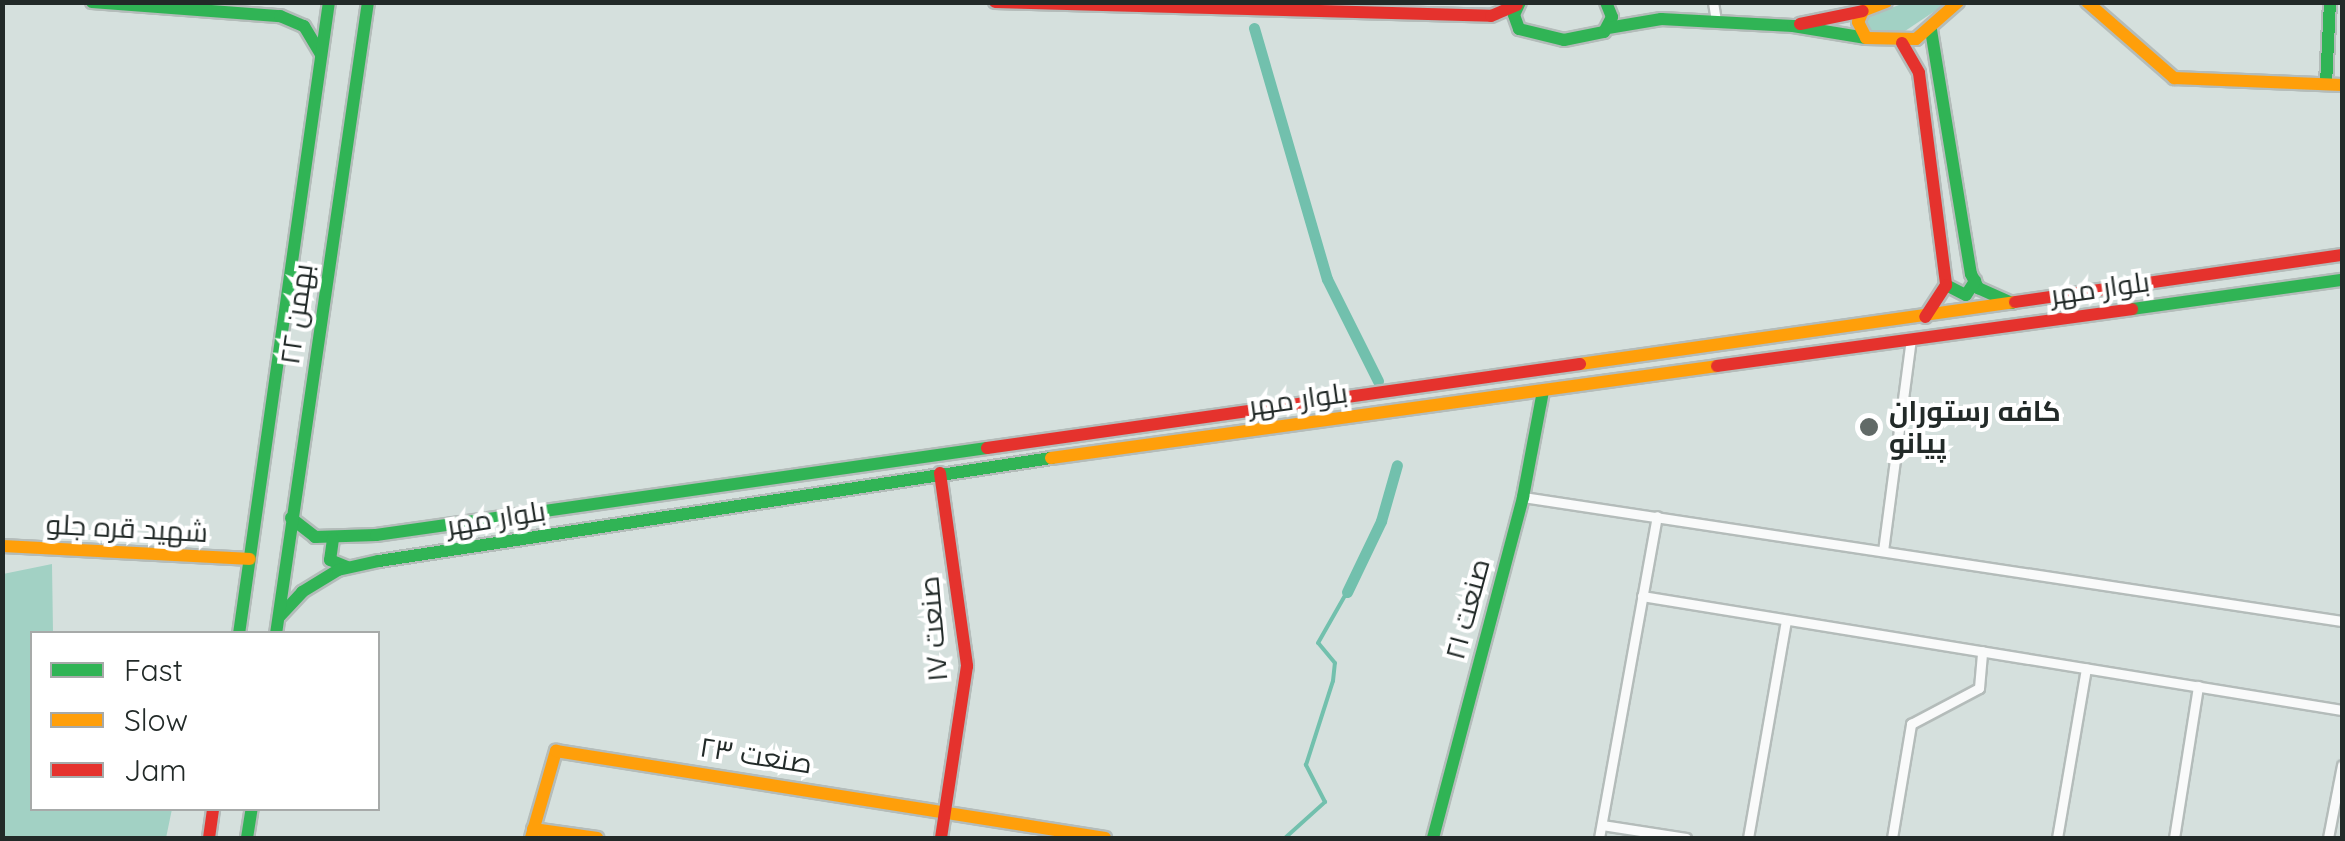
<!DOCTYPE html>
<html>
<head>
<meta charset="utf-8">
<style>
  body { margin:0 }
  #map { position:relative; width:2345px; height:841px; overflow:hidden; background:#d5e0dd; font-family:Quicksand,Cairo,sans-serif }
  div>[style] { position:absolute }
  .green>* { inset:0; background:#a2d1c4 }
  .stream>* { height:4px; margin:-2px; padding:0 2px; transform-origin:2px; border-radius:2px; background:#72c0ad }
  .canal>* { height:11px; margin:-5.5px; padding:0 5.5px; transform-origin:5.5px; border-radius:5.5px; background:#72c0ad }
  .roads { filter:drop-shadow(2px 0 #b4bcba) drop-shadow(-2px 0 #b4bcba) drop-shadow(0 2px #b4bcba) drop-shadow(0 -2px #b4bcba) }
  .street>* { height:9px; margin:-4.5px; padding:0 4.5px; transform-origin:4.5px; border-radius:4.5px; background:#f9fafa }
  .fast>* { height:12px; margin:-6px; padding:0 6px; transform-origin:6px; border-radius:6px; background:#30b455 }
  .slow>* { height:12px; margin:-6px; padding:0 6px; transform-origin:6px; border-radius:6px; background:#ff9f0a }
  .jam>* { height:12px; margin:-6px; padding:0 6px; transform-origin:6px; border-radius:6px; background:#e5322d }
  .dots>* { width:28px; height:28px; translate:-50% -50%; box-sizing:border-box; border:5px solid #fff; border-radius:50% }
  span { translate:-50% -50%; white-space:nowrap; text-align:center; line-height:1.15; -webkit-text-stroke:8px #fff; paint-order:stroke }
  .street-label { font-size:28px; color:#222a28 }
  .poi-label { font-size:28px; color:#222a28; font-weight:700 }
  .left { translate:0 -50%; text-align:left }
  .frame { position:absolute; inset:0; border:5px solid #222a28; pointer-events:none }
  .legend { position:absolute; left:30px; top:631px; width:350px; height:180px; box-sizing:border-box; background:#fff; border:2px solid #a7aaa9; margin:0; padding:12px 18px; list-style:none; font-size:30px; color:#222a28 }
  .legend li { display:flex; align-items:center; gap:20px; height:50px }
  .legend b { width:50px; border:2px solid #a7aaa9 }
</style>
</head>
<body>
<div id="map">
  <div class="green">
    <div style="clip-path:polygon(1905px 3px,1947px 3px,1899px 35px,1873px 35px,1863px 27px,1867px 16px)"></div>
    <div style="clip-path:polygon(52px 564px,53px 633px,32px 634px,32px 808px,172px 809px,166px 838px,3px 838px,3px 574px)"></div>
  </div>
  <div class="stream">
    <div style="left:1285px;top:838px;width:54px;rotate:-42deg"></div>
    <div style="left:1325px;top:802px;width:42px;rotate:-117.2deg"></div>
    <div style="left:1306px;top:765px;width:88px;rotate:-72.2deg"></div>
    <div style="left:1333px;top:681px;width:18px;rotate:-84deg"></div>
    <div style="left:1335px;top:663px;width:26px;rotate:-130deg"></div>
    <div style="left:1318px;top:643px;width:59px;rotate:-60.4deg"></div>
  </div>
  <div class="canal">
    <div style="left:1254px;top:28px;width:261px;rotate:73.8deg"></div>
    <div style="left:1327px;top:279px;width:114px;rotate:63.4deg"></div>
    <div style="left:1347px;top:592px;width:79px;rotate:-64.4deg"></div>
    <div style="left:1381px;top:521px;width:58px;rotate:-74.1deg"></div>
  </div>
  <div class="roads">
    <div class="street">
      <div style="left:1713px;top:2px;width:19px;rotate:81deg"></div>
      <div style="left:1523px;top:497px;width:828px;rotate:8.61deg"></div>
      <div style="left:1883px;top:551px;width:214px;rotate:-82.5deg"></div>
      <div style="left:1642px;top:596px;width:709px;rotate:9.25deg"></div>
      <div style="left:1602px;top:825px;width:85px;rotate:8.8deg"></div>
      <div style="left:1599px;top:838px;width:327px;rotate:-79.8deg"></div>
      <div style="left:1748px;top:838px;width:221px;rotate:-80.1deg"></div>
      <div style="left:1892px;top:838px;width:116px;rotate:-80.5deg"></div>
      <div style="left:1911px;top:724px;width:77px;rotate:-27.9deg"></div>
      <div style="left:1979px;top:688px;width:37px;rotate:-85deg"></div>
      <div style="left:2057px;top:838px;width:172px;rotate:-80.3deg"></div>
      <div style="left:2174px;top:838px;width:154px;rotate:-81deg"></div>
      <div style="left:2328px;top:838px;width:74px;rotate:-79.1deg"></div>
    </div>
    <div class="fast">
      <div style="left:92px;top:2px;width:189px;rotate:4.3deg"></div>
      <div style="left:280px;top:16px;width:26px;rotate:23deg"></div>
      <div style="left:304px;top:26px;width:33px;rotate:59deg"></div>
      <div style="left:1520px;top:2px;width:14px;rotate:115deg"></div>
      <div style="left:1514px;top:15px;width:15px;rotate:70deg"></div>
      <div style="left:1519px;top:29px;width:46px;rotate:13.7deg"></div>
      <div style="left:1564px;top:40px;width:41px;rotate:-11.3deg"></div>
      <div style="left:1604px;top:32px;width:17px;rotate:-62deg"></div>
      <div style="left:1612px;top:17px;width:16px;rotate:-112deg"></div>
      <div style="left:1608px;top:28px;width:54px;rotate:-9.6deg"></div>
      <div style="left:1661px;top:19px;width:132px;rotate:3deg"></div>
      <div style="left:1793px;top:26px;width:74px;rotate:9.3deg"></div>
      <div style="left:1931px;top:30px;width:247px;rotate:80.7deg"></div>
      <div style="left:1971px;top:274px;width:16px;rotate:63deg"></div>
      <div style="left:1978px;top:288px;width:37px;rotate:24deg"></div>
      <div style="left:2326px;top:84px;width:82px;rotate:-87.2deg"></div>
      <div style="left:1946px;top:285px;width:22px;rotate:27deg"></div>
      <div style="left:1966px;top:295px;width:17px;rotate:-57deg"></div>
      <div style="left:2132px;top:309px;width:212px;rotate:-7.9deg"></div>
      <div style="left:291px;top:518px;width:31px;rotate:38deg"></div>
      <div style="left:315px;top:537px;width:61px;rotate:-1.9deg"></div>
      <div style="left:376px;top:535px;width:617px;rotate:-8.1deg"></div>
      <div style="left:333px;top:539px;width:21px;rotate:98deg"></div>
      <div style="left:330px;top:560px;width:18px;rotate:22deg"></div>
      <div style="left:280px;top:616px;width:33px;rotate:-47deg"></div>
      <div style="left:302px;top:592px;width:42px;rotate:-31.4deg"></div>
      <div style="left:338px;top:570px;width:42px;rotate:-12.4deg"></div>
      <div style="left:379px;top:561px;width:680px;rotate:-8.71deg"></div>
      <div style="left:239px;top:634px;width:638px;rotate:-81.9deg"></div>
      <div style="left:276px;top:634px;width:639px;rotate:-81.72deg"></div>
      <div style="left:247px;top:838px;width:30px;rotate:-81deg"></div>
      <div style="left:1433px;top:838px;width:353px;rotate:-75.2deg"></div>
      <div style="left:1523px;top:497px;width:108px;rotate:-79.3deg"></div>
    </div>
    <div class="slow">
      <div style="left:1886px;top:2px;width:25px;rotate:159deg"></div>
      <div style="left:1863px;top:11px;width:12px;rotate:114deg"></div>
      <div style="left:1858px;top:22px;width:18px;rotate:63deg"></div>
      <div style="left:1866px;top:38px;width:50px;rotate:1.1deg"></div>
      <div style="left:1916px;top:39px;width:56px;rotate:-41.4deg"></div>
      <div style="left:2087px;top:2px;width:116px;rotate:41.1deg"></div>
      <div style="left:2174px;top:78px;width:168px;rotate:2.4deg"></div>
      <div style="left:1580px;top:364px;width:439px;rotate:-8.1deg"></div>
      <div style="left:1051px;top:458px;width:672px;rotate:-7.86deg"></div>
      <div style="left:2px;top:546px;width:248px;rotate:3deg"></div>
      <div style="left:533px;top:829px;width:65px;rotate:8deg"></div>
      <div style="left:531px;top:838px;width:91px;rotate:-74deg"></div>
      <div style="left:556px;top:751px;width:556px;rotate:9deg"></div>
    </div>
    <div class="jam">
      <div style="left:995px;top:2px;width:496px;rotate:1.6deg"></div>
      <div style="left:1491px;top:16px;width:28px;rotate:-23deg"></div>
      <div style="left:1800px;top:24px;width:64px;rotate:-11.7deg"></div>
      <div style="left:1902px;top:43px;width:34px;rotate:60deg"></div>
      <div style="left:1919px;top:73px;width:214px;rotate:82.7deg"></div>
      <div style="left:1946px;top:285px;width:38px;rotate:123deg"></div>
      <div style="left:2015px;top:302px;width:330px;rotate:-8.2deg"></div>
      <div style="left:1717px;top:366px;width:419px;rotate:-7.8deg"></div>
      <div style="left:987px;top:448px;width:599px;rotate:-8.06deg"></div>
      <div style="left:940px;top:473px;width:195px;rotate:82deg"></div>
      <div style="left:967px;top:666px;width:174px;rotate:98.6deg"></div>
      <div style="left:209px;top:838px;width:30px;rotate:-82deg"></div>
    </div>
  </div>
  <div class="dots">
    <div style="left:1869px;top:427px;background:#616a67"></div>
  </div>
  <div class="street-label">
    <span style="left:2100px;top:288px;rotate:-8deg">بلوار مهر</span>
    <span style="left:296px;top:314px;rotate:-82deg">۲۲ بهمن</span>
    <span style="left:1298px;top:399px;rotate:-8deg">بلوار مهر</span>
    <span style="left:496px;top:518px;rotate:-9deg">بلوار مهر</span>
    <span style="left:127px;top:528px;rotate:3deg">شهید قره جلو</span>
    <span style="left:1467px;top:609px;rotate:-75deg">صنعت ۲۱</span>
    <span style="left:933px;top:629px;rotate:-95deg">صنعت ۱۷</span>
    <span style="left:756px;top:755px;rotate:9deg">صنعت ۲۳</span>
  </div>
  <div class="poi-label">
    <span class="left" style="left:1889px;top:427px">كافه رستوران<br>پيانو</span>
  </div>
  <div class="frame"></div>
  <ul class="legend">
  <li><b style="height:12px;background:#30b455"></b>Fast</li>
  <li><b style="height:12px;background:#ff9f0a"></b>Slow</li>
  <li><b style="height:12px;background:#e5322d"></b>Jam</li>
  </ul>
</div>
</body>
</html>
